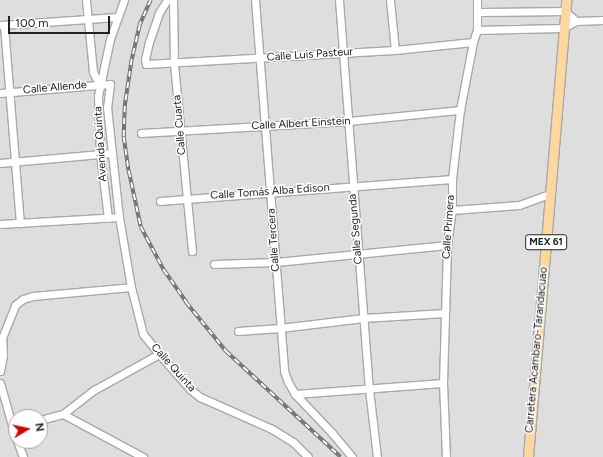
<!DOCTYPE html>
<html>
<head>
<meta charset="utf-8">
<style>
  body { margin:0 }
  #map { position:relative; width:603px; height:457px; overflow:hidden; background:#f2eee8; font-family:Figtree,sans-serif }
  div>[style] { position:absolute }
  .residential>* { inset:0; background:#dfdede }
  .roads { filter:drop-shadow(1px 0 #a8a8a8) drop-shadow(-1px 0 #a8a8a8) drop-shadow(0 1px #a8a8a8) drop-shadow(0 -1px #a8a8a8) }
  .minor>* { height:7px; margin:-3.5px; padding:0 3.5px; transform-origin:3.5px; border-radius:3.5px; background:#fff }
  .major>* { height:9px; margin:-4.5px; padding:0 4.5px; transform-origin:4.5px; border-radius:4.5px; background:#fed7a0 }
  .rail>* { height:3.5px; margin-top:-1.75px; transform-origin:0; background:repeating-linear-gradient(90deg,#fff 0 6px,#6f6f6f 0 12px); box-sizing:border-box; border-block:1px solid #6f6f6f }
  span { translate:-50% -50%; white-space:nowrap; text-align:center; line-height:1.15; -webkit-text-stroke:3px #fff; paint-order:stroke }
  .shield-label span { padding:1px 3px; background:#fff; border:1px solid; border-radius:3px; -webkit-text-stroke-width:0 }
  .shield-label { font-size:10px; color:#212121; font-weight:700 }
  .street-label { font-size:11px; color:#212121 }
  .north { position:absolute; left:8px; top:409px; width:40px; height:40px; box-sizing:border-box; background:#fff; border:1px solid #a6a6a6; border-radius:50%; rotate:81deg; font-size:11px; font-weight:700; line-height:16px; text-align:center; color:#212121 }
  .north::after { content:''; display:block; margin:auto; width:14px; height:18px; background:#d20300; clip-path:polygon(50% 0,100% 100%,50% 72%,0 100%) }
  .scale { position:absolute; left:8px; top:16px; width:102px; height:18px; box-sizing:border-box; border:2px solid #212121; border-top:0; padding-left:5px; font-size:12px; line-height:14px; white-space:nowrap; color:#212121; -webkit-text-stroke:3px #fff; paint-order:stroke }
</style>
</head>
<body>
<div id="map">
  <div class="residential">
    <div style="clip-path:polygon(evenodd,0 0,603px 0,603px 457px,0 457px,0 0,16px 417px,40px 417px,40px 441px,16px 441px,16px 417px)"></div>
  </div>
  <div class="roads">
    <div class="minor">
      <div style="left:86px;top:0;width:72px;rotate:84.4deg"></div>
      <div style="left:93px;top:72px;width:15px;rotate:62deg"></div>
      <div style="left:167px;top:0;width:15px;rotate:122deg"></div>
      <div style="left:159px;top:13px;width:31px;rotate:109deg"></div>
      <div style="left:149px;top:42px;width:17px;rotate:103deg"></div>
      <div style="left:145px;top:59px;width:5px;rotate:79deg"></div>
      <div style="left:146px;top:64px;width:249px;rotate:-3.2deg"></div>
      <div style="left:395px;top:50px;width:78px;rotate:-5.9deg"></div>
      <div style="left:173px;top:0;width:64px;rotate:89.1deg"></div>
      <div style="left:174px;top:64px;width:188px;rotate:84.5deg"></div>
      <div style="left:255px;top:0;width:372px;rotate:85.5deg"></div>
      <div style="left:284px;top:371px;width:12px;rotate:70deg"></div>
      <div style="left:288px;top:382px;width:14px;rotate:60deg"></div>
      <div style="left:295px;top:394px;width:54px;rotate:46.5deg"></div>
      <div style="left:332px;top:433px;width:31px;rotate:50deg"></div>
      <div style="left:339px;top:0;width:390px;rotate:85.6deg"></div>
      <div style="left:369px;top:389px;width:68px;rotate:83.3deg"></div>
      <div style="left:390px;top:0;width:50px;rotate:84.3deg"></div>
      <div style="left:479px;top:12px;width:86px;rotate:-0.7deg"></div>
      <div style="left:565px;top:11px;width:15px;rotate:42deg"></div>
      <div style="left:1px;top:25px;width:116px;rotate:-3.9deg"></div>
      <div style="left:4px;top:25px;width:199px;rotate:85.4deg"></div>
      <div style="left:477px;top:30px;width:86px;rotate:-1.3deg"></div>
      <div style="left:563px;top:28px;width:15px;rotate:-28deg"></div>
      <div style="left:576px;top:21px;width:27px;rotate:-2deg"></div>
      <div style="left:0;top:93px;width:110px;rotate:-4.7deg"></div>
      <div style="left:110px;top:84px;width:23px;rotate:97deg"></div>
      <div style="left:107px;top:107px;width:111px;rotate:83.8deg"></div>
      <div style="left:119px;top:217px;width:71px;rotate:80.3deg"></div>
      <div style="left:131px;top:287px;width:49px;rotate:75.7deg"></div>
      <div style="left:143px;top:334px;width:26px;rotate:51deg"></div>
      <div style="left:159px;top:354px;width:47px;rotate:48.5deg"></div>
      <div style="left:190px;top:389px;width:13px;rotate:39deg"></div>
      <div style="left:200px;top:397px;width:79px;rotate:24deg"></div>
      <div style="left:272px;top:429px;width:25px;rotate:32deg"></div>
      <div style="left:293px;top:442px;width:21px;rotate:45deg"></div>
      <div style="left:141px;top:133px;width:208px;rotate:-3.3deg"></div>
      <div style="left:349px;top:121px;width:112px;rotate:-5.7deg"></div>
      <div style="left:0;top:163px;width:112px;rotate:-5.1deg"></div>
      <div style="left:160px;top:201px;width:293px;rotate:-4.3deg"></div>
      <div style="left:452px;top:210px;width:67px;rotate:-4.3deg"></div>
      <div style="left:519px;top:205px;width:33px;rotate:-20deg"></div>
      <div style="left:108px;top:218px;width:64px;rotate:-97.1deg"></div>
      <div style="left:100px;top:154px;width:58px;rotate:-92deg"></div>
      <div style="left:98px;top:96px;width:58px;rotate:-78.1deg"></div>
      <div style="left:110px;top:39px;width:41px;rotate:-70.3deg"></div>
      <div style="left:0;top:224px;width:119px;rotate:-3.4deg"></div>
      <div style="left:214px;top:264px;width:62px;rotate:-1.8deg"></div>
      <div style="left:276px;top:262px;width:172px;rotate:-5.7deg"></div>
      <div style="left:238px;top:331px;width:42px;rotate:-4.1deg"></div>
      <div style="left:280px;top:328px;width:84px;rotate:-6.9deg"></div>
      <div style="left:363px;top:318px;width:82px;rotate:-3.5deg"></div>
      <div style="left:0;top:371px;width:16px;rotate:-79deg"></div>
      <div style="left:3px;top:355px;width:17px;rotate:-93deg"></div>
      <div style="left:2px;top:338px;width:35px;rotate:-68deg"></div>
      <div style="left:15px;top:305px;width:10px;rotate:-37deg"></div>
      <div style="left:23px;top:299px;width:10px;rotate:-17deg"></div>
      <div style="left:33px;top:296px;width:98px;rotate:-5.2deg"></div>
      <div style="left:0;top:383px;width:58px;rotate:74.1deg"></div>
      <div style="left:295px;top:394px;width:148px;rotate:-4.3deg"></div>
      <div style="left:63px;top:414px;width:91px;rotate:28.3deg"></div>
      <div style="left:40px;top:420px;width:24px;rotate:-15deg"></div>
      <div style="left:63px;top:414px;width:39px;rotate:-38deg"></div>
      <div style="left:94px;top:390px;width:74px;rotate:-29deg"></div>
      <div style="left:17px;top:441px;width:17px;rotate:69deg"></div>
      <div style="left:446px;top:457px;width:74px;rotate:-92.3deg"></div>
      <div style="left:443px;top:383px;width:138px;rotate:-88.3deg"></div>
      <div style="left:447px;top:245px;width:35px;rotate:-82deg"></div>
      <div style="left:452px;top:210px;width:31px;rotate:-90deg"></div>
      <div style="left:452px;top:179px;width:69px;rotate:-83.4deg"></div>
      <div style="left:460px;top:110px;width:69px;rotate:-79.2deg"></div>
      <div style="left:473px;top:42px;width:13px;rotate:-72deg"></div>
      <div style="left:477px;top:30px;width:30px;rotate:-90deg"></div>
    </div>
    <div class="major">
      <div style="left:528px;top:457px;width:459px;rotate:-85.2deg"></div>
    </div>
  </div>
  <div class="rail">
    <div style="left:151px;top:0;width:27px;rotate:114deg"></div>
    <div style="left:140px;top:25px;width:35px;rotate:103deg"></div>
    <div style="left:132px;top:59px;width:48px;rotate:98.5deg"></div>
    <div style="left:125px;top:106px;width:31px;rotate:92deg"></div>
    <div style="left:124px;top:137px;width:34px;rotate:82deg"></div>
    <div style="left:129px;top:171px;width:57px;rotate:77.9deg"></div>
    <div style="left:141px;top:227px;width:49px;rotate:61.9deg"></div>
    <div style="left:164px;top:270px;width:39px;rotate:55deg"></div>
    <div style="left:186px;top:302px;width:63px;rotate:50.8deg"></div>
    <div style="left:226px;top:351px;width:156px;rotate:42.7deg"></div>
  </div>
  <div class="shield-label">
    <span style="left:546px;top:242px">MEX 61</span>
  </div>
  <div class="street-label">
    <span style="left:310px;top:55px;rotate:-4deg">Calle Luis Pasteur</span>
    <span style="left:55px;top:88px;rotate:-5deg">Calle Allende</span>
    <span style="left:301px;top:124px;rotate:-3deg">Calle Albert Einstein</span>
    <span style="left:180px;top:125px;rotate:-95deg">Calle Cuarta</span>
    <span style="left:101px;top:144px;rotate:-94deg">Avenida Quinta</span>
    <span style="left:270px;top:192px;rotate:-4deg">Calle Tomás Alba Edison</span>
    <span style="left:449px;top:227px;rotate:-86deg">Calle Primera</span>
    <span style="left:356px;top:229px;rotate:-95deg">Calle Segunda</span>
    <span style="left:274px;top:240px;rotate:-94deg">Calle Tercera</span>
    <span style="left:537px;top:350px;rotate:-85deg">Carretera Acambaro-Tarandacuao</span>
    <span style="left:173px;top:368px;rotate:48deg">Calle Quinta</span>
  </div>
  <div class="north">N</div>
  <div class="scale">100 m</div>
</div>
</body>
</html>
